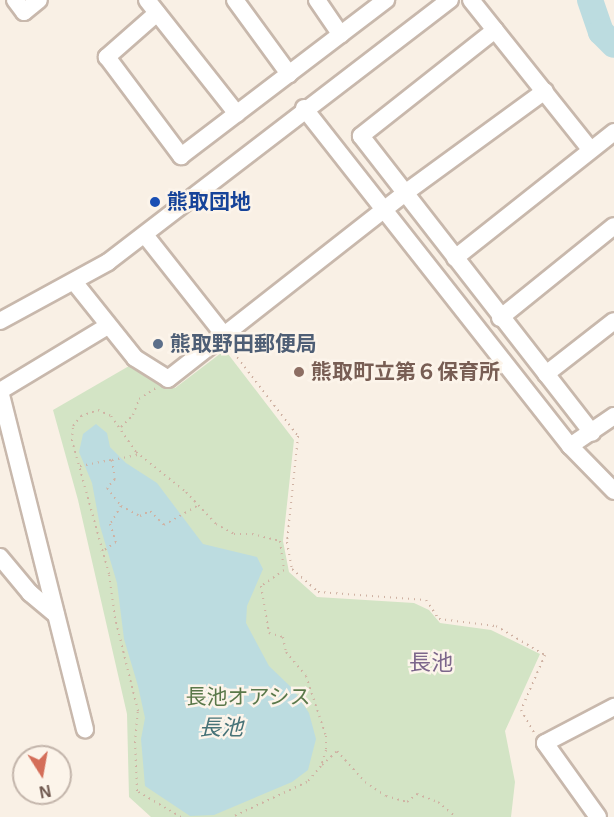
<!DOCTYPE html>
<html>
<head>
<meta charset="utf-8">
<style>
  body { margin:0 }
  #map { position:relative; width:614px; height:817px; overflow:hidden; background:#f9f0e5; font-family:Helvetica,"Noto Sans JP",sans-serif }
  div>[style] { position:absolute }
  .green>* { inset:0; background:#d3e4c5 }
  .water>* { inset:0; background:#bcdce0 }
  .river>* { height:26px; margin:-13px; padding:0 13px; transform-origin:13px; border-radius:13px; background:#bcdce0 }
  .path>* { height:2px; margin-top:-1px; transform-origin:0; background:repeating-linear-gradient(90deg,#cfb2a3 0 1.5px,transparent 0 6px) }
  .roads { filter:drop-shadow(2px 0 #c8b8ac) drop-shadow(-2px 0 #c8b8ac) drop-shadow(0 2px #c8b8ac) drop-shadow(0 -2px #c8b8ac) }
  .minor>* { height:16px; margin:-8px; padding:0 8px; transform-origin:8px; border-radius:8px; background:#fff }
  .dots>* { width:16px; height:16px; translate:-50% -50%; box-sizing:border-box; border:3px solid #fcf4ea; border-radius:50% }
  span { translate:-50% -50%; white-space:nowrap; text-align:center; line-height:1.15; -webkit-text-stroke:5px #fcf4ea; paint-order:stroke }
  .transit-label { font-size:21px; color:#164399; font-weight:700 }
  .left { translate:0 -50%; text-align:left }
  .service-label { font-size:21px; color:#4e5e75; font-weight:700 }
  .education-label { font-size:21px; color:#785e54; font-weight:700 }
  .park-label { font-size:21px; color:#5a784a }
  .neighbourhood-label { font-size:22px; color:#7c668b }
  .water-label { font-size:22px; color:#477378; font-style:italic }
  .north { position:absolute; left:12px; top:745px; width:60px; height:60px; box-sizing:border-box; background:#fcf4ea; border:2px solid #c3b5ab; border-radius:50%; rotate:169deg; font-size:16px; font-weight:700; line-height:24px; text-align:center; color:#6e574d }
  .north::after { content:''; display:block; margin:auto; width:21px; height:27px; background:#d46e59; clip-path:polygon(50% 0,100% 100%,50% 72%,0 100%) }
</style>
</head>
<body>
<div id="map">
  <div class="green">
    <div style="clip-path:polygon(225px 350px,294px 440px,283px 541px,289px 572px,317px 597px,414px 603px,429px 610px,440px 623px,491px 630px,540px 654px,505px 731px,515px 782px,511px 817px,151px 817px,129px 797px,127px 714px,78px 500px,53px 410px,129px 366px,175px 388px)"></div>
  </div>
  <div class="water">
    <div style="clip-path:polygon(96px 424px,107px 433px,110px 447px,126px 463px,157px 483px,203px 544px,257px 557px,263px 569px,247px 606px,246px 623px,269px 666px,293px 689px,309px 713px,316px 739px,308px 770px,292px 782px,214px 815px,190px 816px,145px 786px,141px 739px,145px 718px,138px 686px,124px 639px,117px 583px,100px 526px,92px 483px,79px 452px,83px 434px)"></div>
  </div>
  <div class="river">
    <div style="left:590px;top:0;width:34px;rotate:71deg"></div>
    <div style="left:601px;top:32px;width:18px;rotate:45deg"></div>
  </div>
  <div class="path">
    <div style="left:230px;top:348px;width:111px;rotate:52.3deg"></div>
    <div style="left:298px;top:436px;width:107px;rotate:95.9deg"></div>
    <div style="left:287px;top:542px;width:27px;rotate:80deg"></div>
    <div style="left:292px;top:569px;width:35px;rotate:41deg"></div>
    <div style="left:318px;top:592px;width:108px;rotate:4.2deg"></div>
    <div style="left:426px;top:600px;width:23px;rotate:56deg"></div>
    <div style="left:439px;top:619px;width:57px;rotate:7deg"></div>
    <div style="left:496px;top:626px;width:57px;rotate:30.6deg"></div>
    <div style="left:545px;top:655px;width:60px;rotate:113.6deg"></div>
    <div style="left:521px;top:710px;width:28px;rotate:60deg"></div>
    <div style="left:121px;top:427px;width:17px;rotate:-45deg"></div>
    <div style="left:133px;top:415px;width:17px;rotate:-69deg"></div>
    <div style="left:139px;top:399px;width:20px;rotate:-33deg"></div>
    <div style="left:112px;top:460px;width:26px;rotate:-11deg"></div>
    <div style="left:80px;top:466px;width:33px;rotate:-11deg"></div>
    <div style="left:112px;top:460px;width:19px;rotate:81deg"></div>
    <div style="left:115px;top:479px;width:12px;rotate:132deg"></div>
    <div style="left:107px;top:488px;width:23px;rotate:52deg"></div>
    <div style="left:121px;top:506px;width:21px;rotate:121deg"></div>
    <div style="left:110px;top:524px;width:19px;rotate:72deg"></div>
    <div style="left:116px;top:542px;width:18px;rotate:146deg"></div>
    <div style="left:121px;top:506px;width:21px;rotate:28deg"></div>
    <div style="left:140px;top:516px;width:11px;rotate:-27deg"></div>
    <div style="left:150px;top:511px;width:20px;rotate:45deg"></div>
    <div style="left:164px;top:525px;width:38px;rotate:-30deg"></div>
    <div style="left:322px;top:765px;width:21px;rotate:-43deg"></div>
    <div style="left:337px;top:751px;width:42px;rotate:47.9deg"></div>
    <div style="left:365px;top:782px;width:25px;rotate:34deg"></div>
    <div style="left:386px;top:796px;width:22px;rotate:16deg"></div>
    <div style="left:407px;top:802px;width:13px;rotate:-39deg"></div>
    <div style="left:417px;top:794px;width:22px;rotate:21deg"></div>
    <div style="left:438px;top:802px;width:23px;rotate:40deg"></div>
    <div style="left:181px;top:817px;width:51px;rotate:-149.4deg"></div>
    <div style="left:137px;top:791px;width:48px;rotate:-92.4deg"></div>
    <div style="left:135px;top:743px;width:32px;rotate:-85deg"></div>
    <div style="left:138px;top:711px;width:96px;rotate:-103.9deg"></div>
    <div style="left:115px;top:618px;width:44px;rotate:-97.8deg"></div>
    <div style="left:109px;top:574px;width:138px;rotate:-105.5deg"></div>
    <div style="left:72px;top:441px;width:15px;rotate:-86deg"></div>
    <div style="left:73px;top:426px;width:13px;rotate:-51deg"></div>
    <div style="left:81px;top:416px;width:18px;rotate:-19deg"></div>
    <div style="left:98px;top:410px;width:14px;rotate:25deg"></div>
    <div style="left:111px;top:416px;width:44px;rotate:55.2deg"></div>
    <div style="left:136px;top:452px;width:64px;rotate:38.7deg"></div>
    <div style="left:186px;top:492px;width:44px;rotate:46.8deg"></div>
    <div style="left:216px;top:524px;width:21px;rotate:29deg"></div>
    <div style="left:234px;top:534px;width:18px"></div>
    <div style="left:252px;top:534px;width:29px;rotate:14deg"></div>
    <div style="left:280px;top:541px;width:29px;rotate:82deg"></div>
    <div style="left:284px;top:570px;width:28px;rotate:145deg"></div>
    <div style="left:261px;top:586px;width:48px;rotate:80.3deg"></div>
    <div style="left:269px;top:633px;width:15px;rotate:16deg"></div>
    <div style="left:283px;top:637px;width:15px;rotate:79deg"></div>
    <div style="left:286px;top:652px;width:31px;rotate:50deg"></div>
    <div style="left:306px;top:676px;width:63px;rotate:71.6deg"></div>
    <div style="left:326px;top:736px;width:14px;rotate:90deg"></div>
    <div style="left:326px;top:750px;width:17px;rotate:107deg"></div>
    <div style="left:321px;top:766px;width:21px;rotate:131deg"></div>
    <div style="left:307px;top:782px;width:83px;rotate:155deg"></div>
  </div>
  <div class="roads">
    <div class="minor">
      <div style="left:15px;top:0;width:15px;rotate:53deg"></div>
      <div style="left:24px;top:12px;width:19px;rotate:-39deg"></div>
      <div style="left:147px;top:0;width:145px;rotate:51.7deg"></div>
      <div style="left:235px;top:0;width:92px;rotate:53.9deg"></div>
      <div style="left:317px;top:0;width:42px;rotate:55.6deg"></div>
      <div style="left:471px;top:0;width:191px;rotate:51.4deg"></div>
      <div style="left:157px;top:13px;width:67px;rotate:138.7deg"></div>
      <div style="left:107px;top:57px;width:124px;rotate:53.2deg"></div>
      <div style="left:181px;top:156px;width:258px;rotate:-37.3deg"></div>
      <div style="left:495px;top:30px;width:171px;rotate:141.7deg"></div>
      <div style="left:361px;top:136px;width:376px;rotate:52.1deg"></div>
      <div style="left:304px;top:108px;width:430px;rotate:51.8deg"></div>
      <div style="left:570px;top:446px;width:63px;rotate:45.6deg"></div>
      <div style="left:145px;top:235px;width:127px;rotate:51.7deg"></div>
      <div style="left:455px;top:258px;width:203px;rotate:-38.4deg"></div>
      <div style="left:75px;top:283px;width:96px;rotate:51.3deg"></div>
      <div style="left:135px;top:358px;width:39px;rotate:32deg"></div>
      <div style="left:168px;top:379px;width:301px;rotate:-38.1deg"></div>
      <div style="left:405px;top:193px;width:173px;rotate:-36.1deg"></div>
      <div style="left:500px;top:318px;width:146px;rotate:-38.9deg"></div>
      <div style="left:0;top:321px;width:123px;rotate:-28.6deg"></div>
      <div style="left:108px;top:262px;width:431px;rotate:-37.5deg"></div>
      <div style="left:546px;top:374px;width:86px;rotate:-37.9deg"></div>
      <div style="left:0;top:391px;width:349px;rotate:75.9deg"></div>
      <div style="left:0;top:391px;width:124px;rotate:-31.1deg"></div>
      <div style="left:570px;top:446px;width:53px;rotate:-34.3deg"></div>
      <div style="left:0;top:557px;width:47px;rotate:50.2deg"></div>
      <div style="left:30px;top:593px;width:34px;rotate:40deg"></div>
      <div style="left:598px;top:817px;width:91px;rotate:-125.6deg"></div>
      <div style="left:545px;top:743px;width:78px;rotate:-27.6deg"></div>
    </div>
  </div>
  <div class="dots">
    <div style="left:155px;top:202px;background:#1a4fb4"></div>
    <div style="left:158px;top:344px;background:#5c6f8a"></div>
    <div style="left:299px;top:372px;background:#8d6e63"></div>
  </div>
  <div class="transit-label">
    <span class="left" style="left:167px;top:202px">熊取団地</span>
  </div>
  <div class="service-label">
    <span class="left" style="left:170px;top:344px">熊取野田郵便局</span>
  </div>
  <div class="education-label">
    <span class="left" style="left:311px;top:372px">熊取町立第６保育所</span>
  </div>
  <div class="park-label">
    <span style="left:248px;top:697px">長池オアシス</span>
  </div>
  <div class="neighbourhood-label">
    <span style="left:431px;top:663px">長池</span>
  </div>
  <div class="water-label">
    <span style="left:221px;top:728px">長池</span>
  </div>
  <div class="north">N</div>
</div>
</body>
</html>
